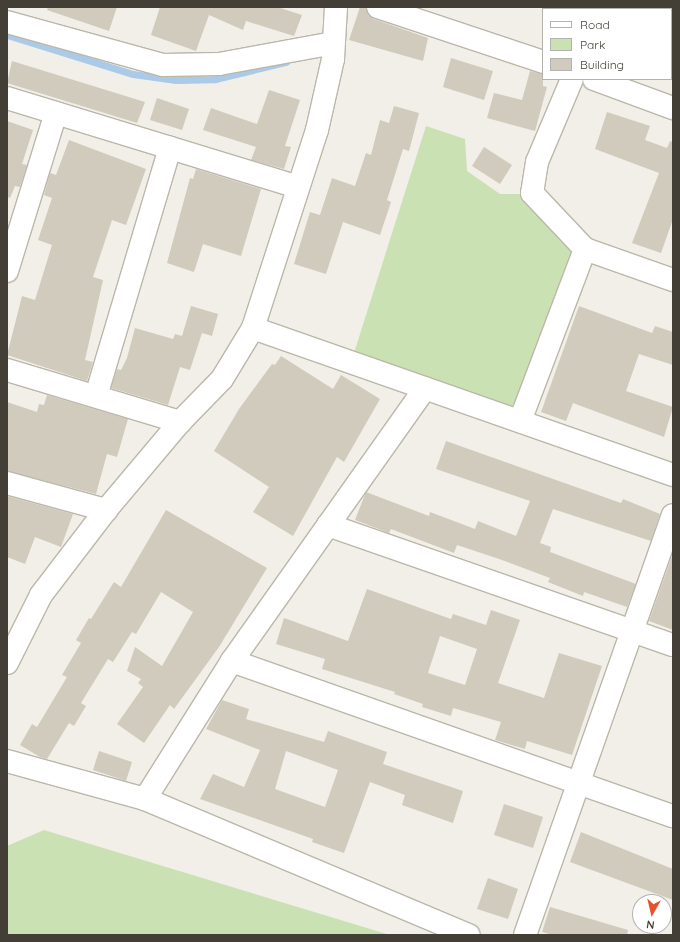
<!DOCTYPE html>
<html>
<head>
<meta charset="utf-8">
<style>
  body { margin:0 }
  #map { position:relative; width:680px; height:942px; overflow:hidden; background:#f1efe7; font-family:Quicksand,sans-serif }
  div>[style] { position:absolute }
  .green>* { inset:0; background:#cae1b4 }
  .stream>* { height:7px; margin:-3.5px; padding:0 3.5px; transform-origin:3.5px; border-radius:3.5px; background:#aacae7 }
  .building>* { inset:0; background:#d1cbbd }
  .roads { filter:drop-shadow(1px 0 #bbb7aa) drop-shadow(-1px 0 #bbb7aa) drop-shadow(0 1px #bbb7aa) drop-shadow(0 -1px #bbb7aa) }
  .minor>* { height:22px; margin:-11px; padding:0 11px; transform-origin:11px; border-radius:11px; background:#fff }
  span { translate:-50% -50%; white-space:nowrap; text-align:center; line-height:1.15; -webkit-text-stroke:3px #fff; paint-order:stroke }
  .frame { position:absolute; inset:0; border:8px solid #433f37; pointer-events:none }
  .legend { position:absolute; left:542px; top:8px; width:130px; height:72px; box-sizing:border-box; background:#fff; border:1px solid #b4b2af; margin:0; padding:5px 7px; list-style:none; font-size:12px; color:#433f37 }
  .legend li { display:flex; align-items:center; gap:8px; height:20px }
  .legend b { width:20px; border:1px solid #b4b2af }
  .north { position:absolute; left:632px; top:894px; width:40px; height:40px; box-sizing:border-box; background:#fff; border:1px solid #b4b2af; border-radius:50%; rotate:188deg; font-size:11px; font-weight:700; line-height:16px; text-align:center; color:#433f37 }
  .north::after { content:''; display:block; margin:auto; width:14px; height:18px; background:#e1542e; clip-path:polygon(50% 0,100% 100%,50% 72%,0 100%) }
</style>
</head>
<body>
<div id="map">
  <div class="green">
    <div style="clip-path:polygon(426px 126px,465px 139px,467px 171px,500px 194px,520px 194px,574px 247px,512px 409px,354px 353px)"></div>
    <div style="clip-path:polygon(44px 830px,390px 935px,7px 935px,7px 846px)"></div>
  </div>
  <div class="stream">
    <div style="left:7px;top:35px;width:132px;rotate:17.2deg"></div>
    <div style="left:133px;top:74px;width:43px;rotate:7.9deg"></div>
    <div style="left:176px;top:80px;width:39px;rotate:-1deg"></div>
    <div style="left:215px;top:79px;width:73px;rotate:-13.5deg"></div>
  </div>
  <div class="building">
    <div style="clip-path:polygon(48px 7px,117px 7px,109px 31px,47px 10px)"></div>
    <div style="clip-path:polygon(160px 7px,277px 7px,302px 15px,294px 36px,246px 21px,243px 30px,209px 15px,196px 51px,151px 35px)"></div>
    <div style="clip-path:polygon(360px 7px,366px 7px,368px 15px,374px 19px,428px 38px,423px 61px,349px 40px)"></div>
    <div style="clip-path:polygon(451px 58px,493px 71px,484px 100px,443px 87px)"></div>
    <div style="clip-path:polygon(12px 61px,145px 102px,137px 123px,7px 83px)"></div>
    <div style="clip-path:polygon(530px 71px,543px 74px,543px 86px,547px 87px,535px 131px,487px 118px,494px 93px,522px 100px)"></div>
    <div style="clip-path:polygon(269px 90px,300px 100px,285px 146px,291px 147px,284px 169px,251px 160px,256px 147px,203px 130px,211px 108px,257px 124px)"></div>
    <div style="clip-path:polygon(157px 98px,189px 109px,182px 130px,150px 120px)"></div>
    <div style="clip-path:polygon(394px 106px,419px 113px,409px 151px,403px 149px,387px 200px,391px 202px,380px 235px,343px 222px,326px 274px,294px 264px,310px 212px,320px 215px,332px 178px,355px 186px,366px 153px,371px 155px,380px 120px,389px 123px)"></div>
    <div style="clip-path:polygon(607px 112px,650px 126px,645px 140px,667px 148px,670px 141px,673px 142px,673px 219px,661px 253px,632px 243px,659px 173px,595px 149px)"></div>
    <div style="clip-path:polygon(7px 121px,33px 130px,22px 164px,27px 165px,20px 187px,15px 186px,10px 198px,7px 197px)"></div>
    <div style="clip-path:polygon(69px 140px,146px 169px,126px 225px,112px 220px,93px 277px,103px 280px,85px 360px,93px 362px,87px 381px,7px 355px,22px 296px,35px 300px,52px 245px,38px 240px,52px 198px,44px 195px,50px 173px,56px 175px)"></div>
    <div style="clip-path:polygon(484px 147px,512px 165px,500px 184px,472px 166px)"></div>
    <div style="clip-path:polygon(196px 169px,261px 189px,241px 256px,203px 244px,194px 272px,167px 263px,190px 178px,193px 179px)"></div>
    <div style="clip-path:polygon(191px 306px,218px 314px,212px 336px,202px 333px,190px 370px,180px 367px,168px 405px,111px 388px,117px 369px,121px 370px,127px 358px,135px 328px,173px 339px,175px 334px,182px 336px)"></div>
    <div style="clip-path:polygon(579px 306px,652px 333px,655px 326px,673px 332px,673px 365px,639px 354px,626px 391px,673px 407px,664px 437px,573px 403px,566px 421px,541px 412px)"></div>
    <div style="clip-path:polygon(281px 356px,333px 389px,341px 375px,380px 399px,344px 462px,337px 457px,293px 536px,253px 512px,269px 487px,214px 451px,239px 409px,272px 364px,275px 365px)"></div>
    <div style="clip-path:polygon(47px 395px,128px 419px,117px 457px,107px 454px,96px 494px,7px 471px,7px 402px,37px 412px,39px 404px,44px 405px)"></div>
    <div style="clip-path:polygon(446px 441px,621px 503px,623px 499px,660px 514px,651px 541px,553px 509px,540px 543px,551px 547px,550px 552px,636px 584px,627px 607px,584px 592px,583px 596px,548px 582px,550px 578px,502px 560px,457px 545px,454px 553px,391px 529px,389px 533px,355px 520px,366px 492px,429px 516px,430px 512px,475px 529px,478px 521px,516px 536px,530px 501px,436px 469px)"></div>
    <div style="clip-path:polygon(7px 496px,73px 514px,61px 547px,35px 537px,25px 564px,7px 557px)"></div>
    <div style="clip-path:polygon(166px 510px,267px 568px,219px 647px,174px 709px,170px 705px,144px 743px,117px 724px,143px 687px,138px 683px,141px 679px,127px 671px,135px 647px,162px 666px,193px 612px,161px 592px,136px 634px,132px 632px,113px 662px,108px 659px,81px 703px,86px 706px,74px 726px,69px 723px,47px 759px,40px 757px,20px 745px,32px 724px,37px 727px,67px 677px,62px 675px,81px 643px,76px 640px,89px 618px,91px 619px,114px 582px,121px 587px)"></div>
    <div style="clip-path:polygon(673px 553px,673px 630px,649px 621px)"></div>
    <div style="clip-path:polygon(evenodd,367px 589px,451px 619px,453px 614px,486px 625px,491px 610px,520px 620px,498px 683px,544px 698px,559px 653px,602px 666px,572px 755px,527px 741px,525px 749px,495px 740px,501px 722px,453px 708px,451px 716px,422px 707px,423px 704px,394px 694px,395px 692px,322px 669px,325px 659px,276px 644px,284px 618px,348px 641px,367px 589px,440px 636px,477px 649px,465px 685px,428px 673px,440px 636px)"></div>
    <div style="clip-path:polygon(evenodd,222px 700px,249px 709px,246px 719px,324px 742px,328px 731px,387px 752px,383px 764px,463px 791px,453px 823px,402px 805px,405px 795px,370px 782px,344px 853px,312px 842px,313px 839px,200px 799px,213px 774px,244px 787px,260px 750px,206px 729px,222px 700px,286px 751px,338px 770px,325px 807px,275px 789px,286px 751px)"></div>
    <div style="clip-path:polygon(99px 751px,132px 762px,126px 781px,93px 770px)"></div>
    <div style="clip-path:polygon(504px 804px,543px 817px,533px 848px,494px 835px)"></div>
    <div style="clip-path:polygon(581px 832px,673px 869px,673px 900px,570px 862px)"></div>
    <div style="clip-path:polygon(488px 878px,518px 889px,508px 919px,477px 909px)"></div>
    <div style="clip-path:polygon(550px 907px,628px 930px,627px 935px,553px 935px,542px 932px)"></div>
  </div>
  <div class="roads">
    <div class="minor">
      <div style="left:378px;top:7px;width:174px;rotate:18.4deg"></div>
      <div style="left:600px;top:9px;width:2px;rotate:-63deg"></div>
      <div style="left:7px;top:22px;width:162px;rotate:15.4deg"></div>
      <div style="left:163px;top:65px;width:56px;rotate:-1deg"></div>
      <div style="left:219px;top:64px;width:116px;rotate:-10.4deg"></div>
      <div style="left:572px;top:79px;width:90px;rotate:112.9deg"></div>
      <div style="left:537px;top:162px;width:31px;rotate:99deg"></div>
      <div style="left:532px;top:193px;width:77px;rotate:46.6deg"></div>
      <div style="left:585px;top:249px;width:93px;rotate:19.4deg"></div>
      <div style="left:594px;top:79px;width:84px;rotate:20.2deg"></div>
      <div style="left:7px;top:98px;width:304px;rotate:17deg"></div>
      <div style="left:7px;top:271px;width:165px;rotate:-72.8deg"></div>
      <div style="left:253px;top:328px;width:445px;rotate:19.3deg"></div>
      <div style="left:7px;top:370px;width:181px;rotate:16.7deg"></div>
      <div style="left:96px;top:396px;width:259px;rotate:-73.4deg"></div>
      <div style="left:520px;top:421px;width:184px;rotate:-69.3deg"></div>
      <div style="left:7px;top:483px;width:103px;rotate:15.3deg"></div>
      <div style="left:328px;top:525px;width:365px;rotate:19.2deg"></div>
      <div style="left:232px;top:661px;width:467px;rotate:19.4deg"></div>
      <div style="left:7px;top:663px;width:76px;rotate:-63.4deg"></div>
      <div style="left:41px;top:595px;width:107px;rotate:-52.6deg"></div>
      <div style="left:106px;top:510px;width:115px;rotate:-49.9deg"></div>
      <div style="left:180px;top:422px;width:60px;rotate:-45.7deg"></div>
      <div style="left:222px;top:379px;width:60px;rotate:-58.7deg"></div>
      <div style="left:253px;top:328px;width:208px;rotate:-72.1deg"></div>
      <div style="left:317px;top:130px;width:73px;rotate:-77.3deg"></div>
      <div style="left:333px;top:59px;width:52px;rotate:-86.7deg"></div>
      <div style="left:7px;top:761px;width:143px;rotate:15.4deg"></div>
      <div style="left:145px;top:799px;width:351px;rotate:22.8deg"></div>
      <div style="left:145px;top:799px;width:163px;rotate:-57.8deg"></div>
      <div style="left:232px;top:661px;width:334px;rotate:-54.7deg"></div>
      <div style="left:525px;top:935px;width:445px;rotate:-70.6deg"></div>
    </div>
  </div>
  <div class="frame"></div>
  <ul class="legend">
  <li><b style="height:5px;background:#fff"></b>Road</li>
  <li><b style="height:11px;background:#cae1b4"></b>Park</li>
  <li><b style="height:11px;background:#d1cbbd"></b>Building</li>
  </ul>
  <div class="north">N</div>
</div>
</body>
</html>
